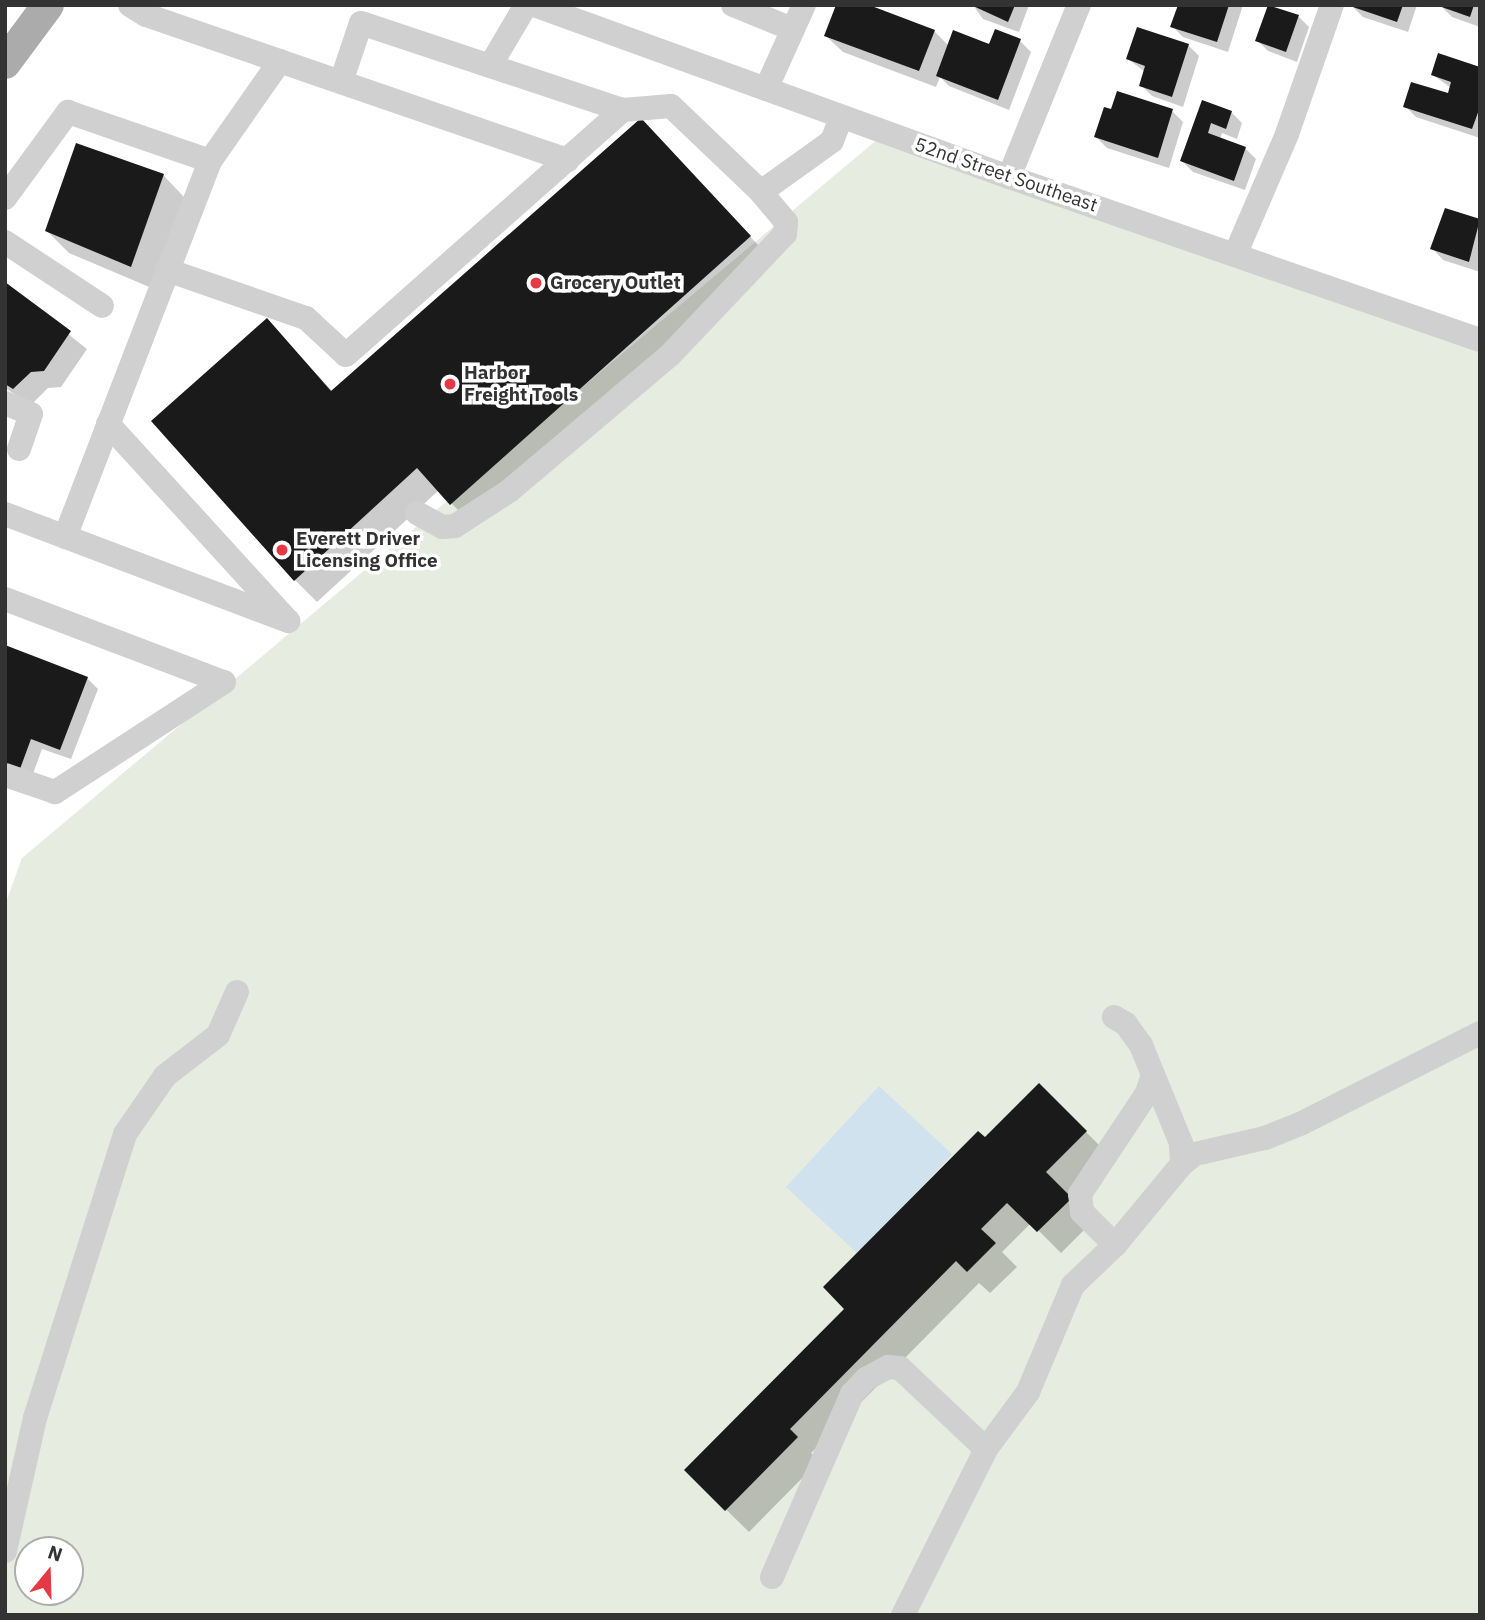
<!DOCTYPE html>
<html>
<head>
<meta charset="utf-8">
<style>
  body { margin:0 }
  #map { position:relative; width:1485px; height:1620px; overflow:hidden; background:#fff; font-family:"IBM Plex Sans",sans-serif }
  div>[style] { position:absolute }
  .green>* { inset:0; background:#e6ecdf }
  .water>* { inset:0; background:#cfe2ee }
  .shadow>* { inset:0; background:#0003 }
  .building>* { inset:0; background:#1a1a1a }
  .minor>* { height:24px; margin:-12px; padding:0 12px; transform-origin:12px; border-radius:12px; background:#d0d0d0 }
  .major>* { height:32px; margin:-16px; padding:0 16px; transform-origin:16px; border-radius:16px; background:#ababab }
  .dots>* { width:19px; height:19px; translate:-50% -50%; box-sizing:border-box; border:4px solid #fff; border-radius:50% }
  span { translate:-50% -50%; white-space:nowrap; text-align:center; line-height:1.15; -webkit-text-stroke:7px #fff; paint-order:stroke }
  .street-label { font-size:19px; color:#333 }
  .poi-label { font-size:19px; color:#333; font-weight:700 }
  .left { translate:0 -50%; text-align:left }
  .frame { position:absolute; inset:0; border:7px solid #333; pointer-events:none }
  .north { position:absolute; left:14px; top:1536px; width:70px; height:70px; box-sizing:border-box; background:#fff; border:2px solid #adadad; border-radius:50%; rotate:19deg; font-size:19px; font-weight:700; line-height:28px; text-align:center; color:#333 }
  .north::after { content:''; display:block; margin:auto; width:24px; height:32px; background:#e63946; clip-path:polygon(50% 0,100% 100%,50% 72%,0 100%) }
</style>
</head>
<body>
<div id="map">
  <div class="green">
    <div style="clip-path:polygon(evenodd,885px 133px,1480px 340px,1480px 1615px,5px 1615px,5px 905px,22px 858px,885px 133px,28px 1550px,70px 1550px,70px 1592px,28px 1592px,28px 1550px)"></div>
  </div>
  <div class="water">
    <div style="clip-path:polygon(879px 1086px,952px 1154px,859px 1255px,786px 1187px)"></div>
  </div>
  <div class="shadow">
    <div style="clip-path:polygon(973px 5px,1029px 5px,1019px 32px,983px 19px)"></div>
    <div style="clip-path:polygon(1179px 5px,1243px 5px,1228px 52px,1183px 37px,1172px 26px)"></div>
    <div style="clip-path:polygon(1417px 5px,1408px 32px,1363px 17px,1352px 6px)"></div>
    <div style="clip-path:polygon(1480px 5px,1480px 27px,1452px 17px,1441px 6px)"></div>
    <div style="clip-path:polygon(1298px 16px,1309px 27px,1297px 62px,1268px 51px,1257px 40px)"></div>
    <div style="clip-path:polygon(934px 31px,949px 46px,1020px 41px,1031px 52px,1009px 110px,949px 86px,940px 77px,936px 87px,843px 52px,826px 36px)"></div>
    <div style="clip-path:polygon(1188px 45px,1199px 56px,1183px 107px,1152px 96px,1141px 85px,1145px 72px,1128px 59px)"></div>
    <div style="clip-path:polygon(1480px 69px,1480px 138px,1416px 117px,1405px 106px,1449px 96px,1451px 88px,1433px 75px)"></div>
    <div style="clip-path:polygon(1204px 102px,1231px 112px,1242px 123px,1237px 139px,1222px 133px,1220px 139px,1245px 148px,1256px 159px,1245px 190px,1193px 172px,1182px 161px)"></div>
    <div style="clip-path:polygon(1112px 111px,1172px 111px,1183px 122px,1169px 168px,1107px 148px,1096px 137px)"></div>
    <div style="clip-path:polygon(663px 142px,771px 259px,473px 526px,439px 490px,317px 602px,295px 580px,267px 320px,333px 392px)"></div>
    <div style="clip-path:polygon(163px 175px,185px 198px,154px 289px,69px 253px,47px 231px)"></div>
    <div style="clip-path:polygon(1446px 210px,1480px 221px,1480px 272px,1443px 260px,1433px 249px)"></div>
    <div style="clip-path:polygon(5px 284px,87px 349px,61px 387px,48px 388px,31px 405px,5px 388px)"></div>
    <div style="clip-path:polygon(5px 647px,87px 678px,98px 689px,71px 759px,42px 749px,31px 779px,5px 769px)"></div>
    <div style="clip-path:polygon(1039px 1085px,1108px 1154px,1067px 1196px,1093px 1221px,1061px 1253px,1031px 1223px,1002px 1252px,1017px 1267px,990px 1293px,979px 1283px,811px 1453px,819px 1461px,749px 1532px,686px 1470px,847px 1309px,985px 1140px)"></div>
  </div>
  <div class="building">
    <div style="clip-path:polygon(836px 5px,869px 5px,935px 30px,919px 71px,824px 36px)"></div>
    <div style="clip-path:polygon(971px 5px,1015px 5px,1008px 22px)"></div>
    <div style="clip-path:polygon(1178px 5px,1229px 5px,1217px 42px,1170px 27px)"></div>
    <div style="clip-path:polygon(1268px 5px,1299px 15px,1286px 52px,1255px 41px)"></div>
    <div style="clip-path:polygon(1347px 5px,1403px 5px,1397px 22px)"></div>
    <div style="clip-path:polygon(1436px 5px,1474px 5px,1470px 17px)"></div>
    <div style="clip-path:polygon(1137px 27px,1189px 44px,1172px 97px,1139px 86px,1145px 66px,1126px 59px)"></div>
    <div style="clip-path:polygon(995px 29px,1021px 39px,998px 100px,936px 76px,953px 30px,989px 44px)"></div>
    <div style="clip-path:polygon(1438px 53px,1480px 67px,1480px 107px,1472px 129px,1403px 107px,1411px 82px,1448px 93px,1451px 82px,1431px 75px)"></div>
    <div style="clip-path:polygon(1117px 91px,1173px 109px,1158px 158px,1094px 137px,1104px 107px,1111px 109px)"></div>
    <div style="clip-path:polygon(1202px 100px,1232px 111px,1226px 129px,1211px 123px,1208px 133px,1246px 147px,1234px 181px,1180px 161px)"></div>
    <div style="clip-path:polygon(641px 118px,751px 236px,450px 505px,417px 468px,294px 581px,151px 421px,267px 318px,331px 391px)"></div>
    <div style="clip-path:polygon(76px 143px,164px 174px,131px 267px,45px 231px)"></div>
    <div style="clip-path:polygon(1445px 208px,1480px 219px,1469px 262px,1430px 249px)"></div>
    <div style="clip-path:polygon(5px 282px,71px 331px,44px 371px,31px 372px,13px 389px,5px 384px)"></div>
    <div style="clip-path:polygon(5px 645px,88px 677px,60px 750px,31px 739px,20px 769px,5px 763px)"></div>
    <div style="clip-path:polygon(1039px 1083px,1087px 1131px,1046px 1172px,1072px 1198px,1037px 1232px,1007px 1203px,981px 1229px,996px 1243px,967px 1272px,956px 1261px,790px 1429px,798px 1437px,725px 1511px,684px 1470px,844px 1309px,823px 1287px,978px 1131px,985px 1137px)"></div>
  </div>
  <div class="minor">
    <div style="left:130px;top:5px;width:19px;rotate:32deg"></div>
    <div style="left:146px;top:15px;width:446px;rotate:19deg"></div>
    <div style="left:534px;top:5px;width:505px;rotate:19.91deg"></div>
    <div style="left:1009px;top:177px;width:498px;rotate:19.1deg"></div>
    <div style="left:733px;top:5px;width:64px;rotate:22.1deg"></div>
    <div style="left:490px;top:66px;width:71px;rotate:-59.5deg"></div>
    <div style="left:341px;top:82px;width:62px;rotate:-71.3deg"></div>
    <div style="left:361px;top:23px;width:276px;rotate:18.4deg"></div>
    <div style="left:623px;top:110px;width:48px;rotate:-4.8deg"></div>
    <div style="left:671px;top:106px;width:124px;rotate:43.7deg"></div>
    <div style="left:761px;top:192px;width:87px;rotate:-35.7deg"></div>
    <div style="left:832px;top:141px;width:26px;rotate:-69deg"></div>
    <div style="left:766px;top:89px;width:92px;rotate:-65.7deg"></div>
    <div style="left:1009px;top:177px;width:186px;rotate:-67.9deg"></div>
    <div style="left:5px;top:198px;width:107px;rotate:-53.8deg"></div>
    <div style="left:68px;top:112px;width:150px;rotate:19deg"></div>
    <div style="left:5px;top:242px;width:116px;rotate:33.4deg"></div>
    <div style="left:1235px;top:255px;width:132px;rotate:-66.7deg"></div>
    <div style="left:1287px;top:134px;width:137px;rotate:-70.8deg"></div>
    <div style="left:167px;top:270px;width:147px;rotate:19.1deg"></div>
    <div style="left:306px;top:318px;width:54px;rotate:42.8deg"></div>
    <div style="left:346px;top:355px;width:370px;rotate:-41.5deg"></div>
    <div style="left:5px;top:403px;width:28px;rotate:23deg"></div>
    <div style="left:31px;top:414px;width:37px;rotate:109deg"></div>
    <div style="left:417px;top:513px;width:29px;rotate:29deg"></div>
    <div style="left:442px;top:527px;width:13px;rotate:-4deg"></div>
    <div style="left:455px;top:526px;width:64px;rotate:-32.9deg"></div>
    <div style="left:509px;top:491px;width:211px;rotate:-40.2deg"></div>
    <div style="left:670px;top:355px;width:167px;rotate:-46.5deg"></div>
    <div style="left:785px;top:234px;width:12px;rotate:-85deg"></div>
    <div style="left:786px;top:222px;width:39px;rotate:-130deg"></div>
    <div style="left:5px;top:514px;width:303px;rotate:20.7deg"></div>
    <div style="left:288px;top:621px;width:267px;rotate:-132.4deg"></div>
    <div style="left:65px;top:537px;width:403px;rotate:-68.9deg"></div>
    <div style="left:210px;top:161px;width:122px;rotate:-55deg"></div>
    <div style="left:5px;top:599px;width:234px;rotate:20.8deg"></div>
    <div style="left:224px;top:682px;width:202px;rotate:146.9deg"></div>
    <div style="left:55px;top:792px;width:53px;rotate:-161.2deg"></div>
    <div style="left:1182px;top:1164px;width:16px;rotate:-38deg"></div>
    <div style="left:1195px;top:1154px;width:72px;rotate:-12.9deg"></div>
    <div style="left:1265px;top:1138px;width:40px;rotate:-22deg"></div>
    <div style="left:1302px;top:1123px;width:199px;rotate:-26.8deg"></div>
    <div style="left:1115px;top:1245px;width:47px;rotate:-135deg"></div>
    <div style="left:1082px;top:1212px;width:18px;rotate:-96deg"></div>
    <div style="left:1080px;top:1194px;width:121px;rotate:-56.4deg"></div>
    <div style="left:1147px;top:1093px;width:19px;rotate:-72deg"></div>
    <div style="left:5px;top:1551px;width:136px;rotate:-77.3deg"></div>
    <div style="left:35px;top:1418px;width:298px;rotate:-72.4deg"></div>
    <div style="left:125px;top:1134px;width:70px;rotate:-55.4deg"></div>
    <div style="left:165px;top:1076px;width:67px;rotate:-37.7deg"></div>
    <div style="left:218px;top:1035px;width:47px;rotate:-66.2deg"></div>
    <div style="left:772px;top:1577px;width:200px;rotate:-66.4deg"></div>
    <div style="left:852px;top:1394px;width:21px;rotate:-47deg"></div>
    <div style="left:866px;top:1379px;width:25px;rotate:-29deg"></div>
    <div style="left:888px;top:1367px;width:12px;rotate:5deg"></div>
    <div style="left:900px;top:1368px;width:118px;rotate:43.3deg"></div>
    <div style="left:903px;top:1615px;width:186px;rotate:-63.4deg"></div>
    <div style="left:986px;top:1449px;width:71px;rotate:-53.6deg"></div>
    <div style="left:1028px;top:1392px;width:116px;rotate:-67.2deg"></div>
    <div style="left:1073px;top:1285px;width:58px;rotate:-43.6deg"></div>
    <div style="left:1115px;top:1245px;width:105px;rotate:-50.4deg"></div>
    <div style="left:1182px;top:1164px;width:21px;rotate:-93deg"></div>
    <div style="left:1181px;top:1143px;width:106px;rotate:-112.2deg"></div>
    <div style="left:1141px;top:1045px;width:26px;rotate:-126deg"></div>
    <div style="left:1126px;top:1024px;width:14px;rotate:-150deg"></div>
  </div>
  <div class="major">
    <div style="left:5px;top:63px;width:72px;rotate:-53.4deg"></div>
  </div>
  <div class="dots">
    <div style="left:536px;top:283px;background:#e63946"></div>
    <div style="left:450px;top:384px;background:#e63946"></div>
    <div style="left:282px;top:550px;background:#e63946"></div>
  </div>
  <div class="street-label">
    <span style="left:1006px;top:175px;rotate:19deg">52nd Street Southeast</span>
  </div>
  <div class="poi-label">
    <span class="left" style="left:550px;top:283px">Grocery Outlet</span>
    <span class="left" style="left:464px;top:384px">Harbor<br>Freight Tools</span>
    <span class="left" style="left:296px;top:550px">Everett Driver<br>Licensing Office</span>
  </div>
  <div class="frame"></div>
  <div class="north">N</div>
</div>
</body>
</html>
